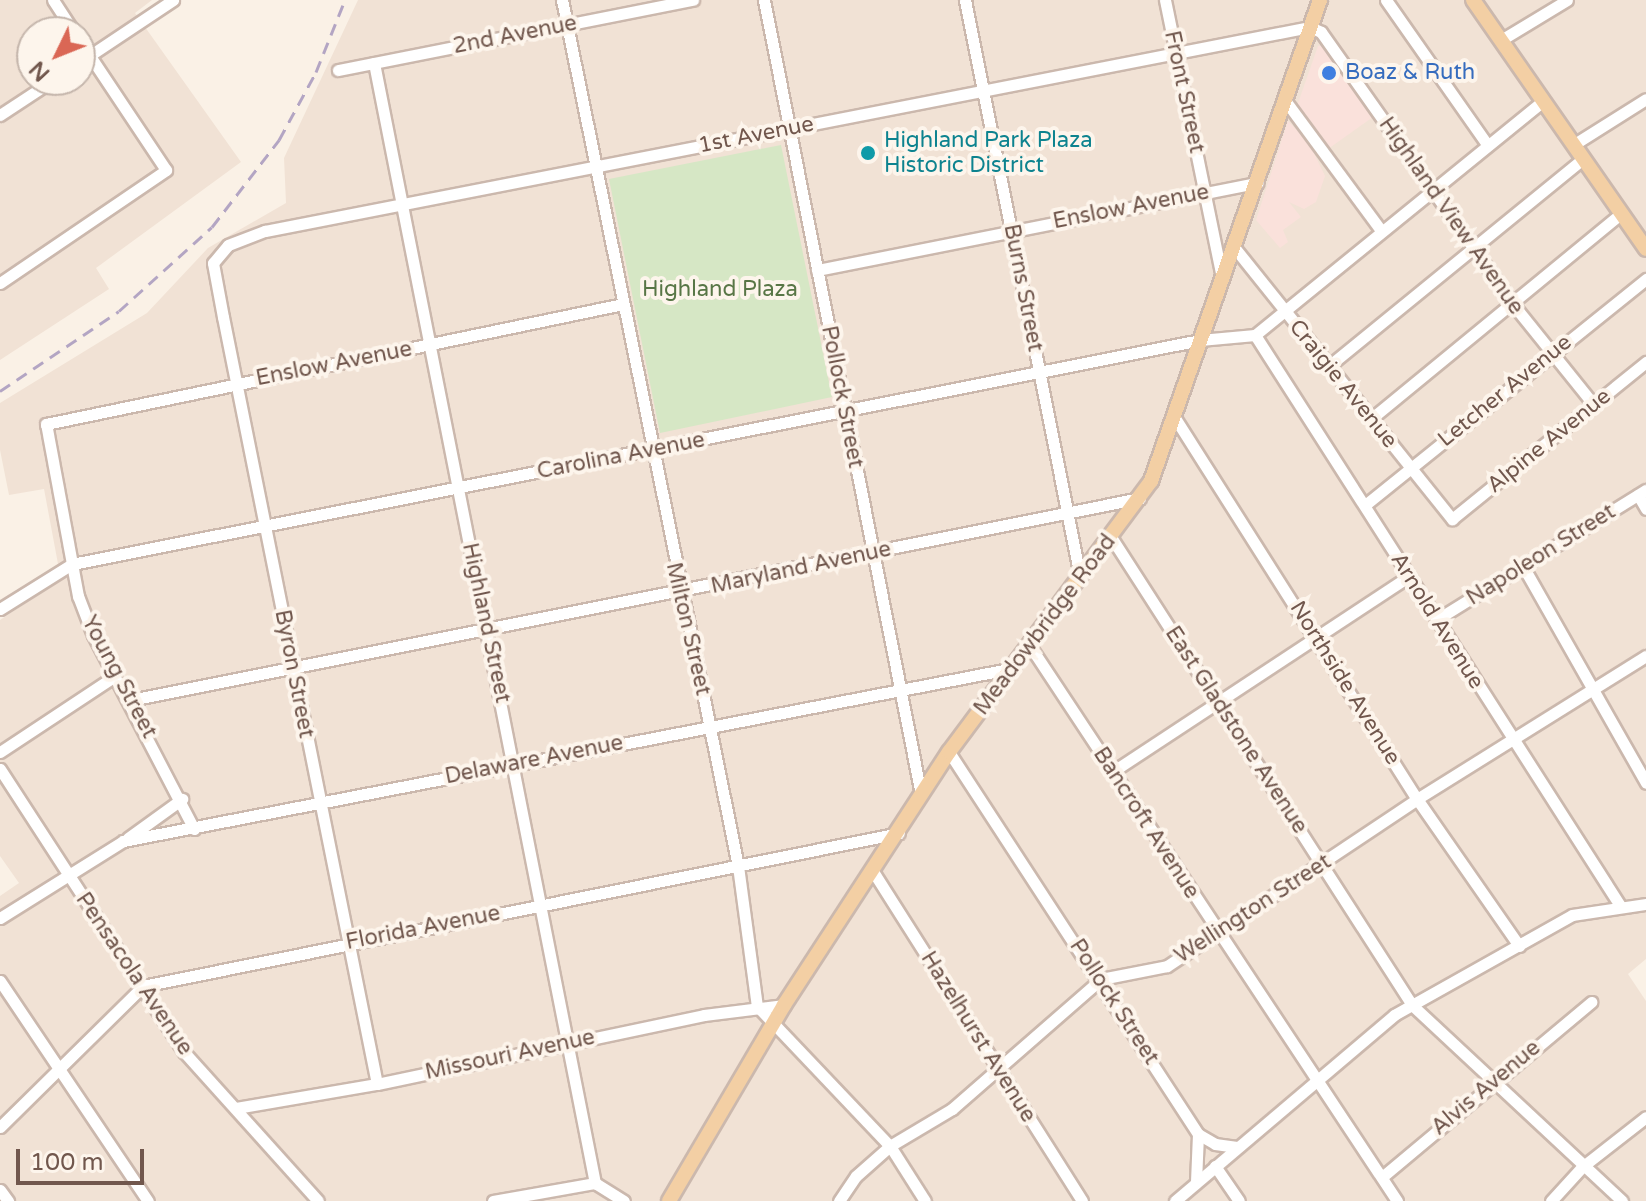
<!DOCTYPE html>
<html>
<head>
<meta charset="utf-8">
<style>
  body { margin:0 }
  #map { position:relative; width:1646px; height:1201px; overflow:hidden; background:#faf1e6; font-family:"Varela Round",sans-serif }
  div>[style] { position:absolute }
  .residential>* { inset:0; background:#f1e2d5 }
  .commercial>* { inset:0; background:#fae1db }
  .green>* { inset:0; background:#d6e7c5 }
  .roads { filter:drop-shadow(2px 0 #cbb8ad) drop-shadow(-2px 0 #cbb8ad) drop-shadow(0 2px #cbb8ad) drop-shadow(0 -2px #cbb8ad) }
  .minor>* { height:11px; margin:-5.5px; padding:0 5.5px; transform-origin:5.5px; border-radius:5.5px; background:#fff }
  .major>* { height:14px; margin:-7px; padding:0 7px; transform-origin:7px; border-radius:7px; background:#f3cfa4 }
  .rail>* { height:3px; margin-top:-1.5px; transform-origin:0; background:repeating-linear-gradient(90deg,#b3a5c3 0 12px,transparent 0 20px) }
  .dots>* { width:22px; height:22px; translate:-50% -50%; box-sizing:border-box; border:4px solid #fdf5ec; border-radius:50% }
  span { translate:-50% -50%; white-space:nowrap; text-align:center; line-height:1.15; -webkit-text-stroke:8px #fdf5ec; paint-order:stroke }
  .street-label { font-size:22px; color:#71574d }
  .shop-label { font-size:22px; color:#366cbe }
  .left { translate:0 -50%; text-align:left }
  .culture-label { font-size:22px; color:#0d838f }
  .park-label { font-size:22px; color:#587646 }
  .north { position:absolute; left:16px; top:16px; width:80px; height:80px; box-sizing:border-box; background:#fdf5ec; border:2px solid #c5b6ac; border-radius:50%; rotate:227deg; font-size:22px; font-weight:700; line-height:32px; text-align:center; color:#71574d }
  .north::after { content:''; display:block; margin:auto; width:28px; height:36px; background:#da6755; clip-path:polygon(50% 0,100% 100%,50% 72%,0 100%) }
  .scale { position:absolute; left:16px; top:1149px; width:128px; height:36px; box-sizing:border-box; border:4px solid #71574d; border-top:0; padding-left:10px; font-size:24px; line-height:28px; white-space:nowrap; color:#71574d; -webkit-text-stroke:6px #fdf5ec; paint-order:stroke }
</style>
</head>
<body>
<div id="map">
  <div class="residential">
    <div style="clip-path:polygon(evenodd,0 0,152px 0,135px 13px,241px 162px,96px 268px,109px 289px,0 360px,0 0,32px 32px,80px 32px,80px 80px,32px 80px,32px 32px)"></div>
    <div style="clip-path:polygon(358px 0,1646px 0,1646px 959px,1628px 974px,1646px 1001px,1646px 1201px,0 1201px,0 896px,19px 883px,0 856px,0 620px,61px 580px,44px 489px,9px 495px,0 450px,0 403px,147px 313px,208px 248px,286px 203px,284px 158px)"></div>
  </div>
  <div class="commercial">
    <div style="clip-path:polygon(1324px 45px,1373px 117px,1328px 149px,1297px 106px,1318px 46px)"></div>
    <div style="clip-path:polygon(1288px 121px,1309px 143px,1325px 176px,1316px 202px,1304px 209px,1289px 202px,1301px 217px,1283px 230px,1288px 242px,1280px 248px,1256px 220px)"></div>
  </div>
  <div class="green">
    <div style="clip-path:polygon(781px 145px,832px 397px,660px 433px,609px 179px)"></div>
  </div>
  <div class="roads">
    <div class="minor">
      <div style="left:53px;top:0;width:38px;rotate:57deg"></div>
      <div style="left:562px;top:0;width:884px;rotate:78.51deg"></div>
      <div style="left:738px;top:866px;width:141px;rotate:82.3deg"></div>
      <div style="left:757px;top:1006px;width:193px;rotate:46.5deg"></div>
      <div style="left:890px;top:1146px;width:65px;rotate:57.5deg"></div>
      <div style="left:764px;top:0;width:809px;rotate:78.82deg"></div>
      <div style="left:965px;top:0;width:587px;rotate:78.71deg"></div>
      <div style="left:1165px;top:0;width:284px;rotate:78.4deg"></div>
      <div style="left:1386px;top:0;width:176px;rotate:55deg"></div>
      <div style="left:1501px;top:40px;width:77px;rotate:-31.2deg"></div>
      <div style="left:80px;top:62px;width:112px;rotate:-33.7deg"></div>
      <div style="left:374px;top:63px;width:1142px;rotate:78.84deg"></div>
      <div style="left:338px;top:70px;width:362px;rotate:-11.2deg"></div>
      <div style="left:1287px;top:103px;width:157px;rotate:53.6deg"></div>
      <div style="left:0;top:115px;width:64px;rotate:-33.4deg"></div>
      <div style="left:1573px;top:145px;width:86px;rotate:-32.2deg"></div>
      <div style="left:1234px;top:247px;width:349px;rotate:51.3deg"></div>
      <div style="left:1452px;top:519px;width:250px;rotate:-39deg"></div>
      <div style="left:817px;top:270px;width:449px;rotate:-11.2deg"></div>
      <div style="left:0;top:283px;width:201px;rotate:-34.2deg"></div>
      <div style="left:166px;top:170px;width:155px;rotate:-123.7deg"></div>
      <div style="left:1255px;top:335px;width:679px;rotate:57.39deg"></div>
      <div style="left:1255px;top:335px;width:372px;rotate:-39.1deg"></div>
      <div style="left:1330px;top:365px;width:326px;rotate:-39.2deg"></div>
      <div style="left:1175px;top:418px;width:451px;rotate:57.6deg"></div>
      <div style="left:1417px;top:799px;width:179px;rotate:55.2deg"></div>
      <div style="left:1372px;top:418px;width:321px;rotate:-39.4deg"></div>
      <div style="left:1638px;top:495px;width:16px;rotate:60deg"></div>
      <div style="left:1365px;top:505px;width:361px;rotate:-38.8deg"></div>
      <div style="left:1111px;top:537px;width:556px;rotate:57.25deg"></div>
      <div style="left:1412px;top:1005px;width:287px;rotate:43deg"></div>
      <div style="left:1524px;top:568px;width:247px;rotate:60.4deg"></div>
      <div style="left:0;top:609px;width:85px;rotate:-32deg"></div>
      <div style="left:72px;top:564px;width:1150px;rotate:-11.23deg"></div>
      <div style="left:1200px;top:340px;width:55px;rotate:-5.2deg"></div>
      <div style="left:1436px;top:620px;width:247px;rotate:-31.8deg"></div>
      <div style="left:1028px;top:643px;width:669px;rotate:56.52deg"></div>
      <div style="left:131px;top:700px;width:1029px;rotate:-11.32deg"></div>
      <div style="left:0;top:752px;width:138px;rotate:-33.5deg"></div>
      <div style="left:949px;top:752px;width:456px;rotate:56.9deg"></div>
      <div style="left:1198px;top:1134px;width:48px;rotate:92.4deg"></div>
      <div style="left:0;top:769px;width:338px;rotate:57deg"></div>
      <div style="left:184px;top:1052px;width:200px;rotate:48deg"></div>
      <div style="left:1112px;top:772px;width:354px;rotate:-33.4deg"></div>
      <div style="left:194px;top:829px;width:219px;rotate:-117.5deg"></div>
      <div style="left:93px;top:635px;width:42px;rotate:-111deg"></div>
      <div style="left:78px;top:596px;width:175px;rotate:-100.5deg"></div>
      <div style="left:46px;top:424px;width:589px;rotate:-11.75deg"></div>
      <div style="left:128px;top:838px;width:67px;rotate:-35.8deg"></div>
      <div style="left:874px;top:873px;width:388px;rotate:57.6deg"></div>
      <div style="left:0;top:918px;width:145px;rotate:-32deg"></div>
      <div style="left:123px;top:841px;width:903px;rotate:-10.99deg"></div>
      <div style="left:0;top:981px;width:265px;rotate:56.1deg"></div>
      <div style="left:377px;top:1084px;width:782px;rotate:-101.35deg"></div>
      <div style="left:223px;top:317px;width:55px;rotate:-100.5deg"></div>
      <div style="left:213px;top:263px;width:23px;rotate:-50deg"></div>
      <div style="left:228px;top:245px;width:40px;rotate:-21deg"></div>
      <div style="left:265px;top:231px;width:1065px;rotate:-11.05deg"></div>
      <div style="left:1310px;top:27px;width:12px;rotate:24deg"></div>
      <div style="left:1321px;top:32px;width:332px;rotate:54.8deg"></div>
      <div style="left:1512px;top:303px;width:131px;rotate:51.2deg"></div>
      <div style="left:236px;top:1108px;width:143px;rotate:-9.7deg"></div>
      <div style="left:377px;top:1084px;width:334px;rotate:-11.9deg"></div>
      <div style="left:704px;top:1015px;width:81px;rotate:-7.1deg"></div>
      <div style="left:0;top:1127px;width:201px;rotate:-44.6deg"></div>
      <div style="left:143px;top:986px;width:771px;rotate:-11.44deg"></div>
      <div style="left:1198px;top:1134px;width:20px;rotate:30deg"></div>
      <div style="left:1215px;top:1144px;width:22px;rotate:8deg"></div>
      <div style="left:1215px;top:1166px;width:42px;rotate:55.6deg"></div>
      <div style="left:1382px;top:1177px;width:273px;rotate:-39.9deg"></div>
      <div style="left:0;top:1190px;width:14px;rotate:54deg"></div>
      <div style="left:493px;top:1201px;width:104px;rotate:-10deg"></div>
      <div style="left:595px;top:1183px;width:34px;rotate:32deg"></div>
      <div style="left:839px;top:1201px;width:30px;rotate:-56deg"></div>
      <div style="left:856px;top:1176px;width:45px;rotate:-41.4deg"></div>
      <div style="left:890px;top:1146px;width:72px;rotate:-30.8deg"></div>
      <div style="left:952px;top:1109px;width:198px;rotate:-41.1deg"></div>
      <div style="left:1101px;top:979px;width:67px;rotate:-11.1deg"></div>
      <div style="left:1167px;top:966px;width:301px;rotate:-33.7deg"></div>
      <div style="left:1417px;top:799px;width:270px;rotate:-32deg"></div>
      <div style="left:1175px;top:1201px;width:287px;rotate:-40.3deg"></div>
      <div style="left:1394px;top:1015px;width:204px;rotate:-29.3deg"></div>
      <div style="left:1572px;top:915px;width:75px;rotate:-8.5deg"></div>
      <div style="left:1551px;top:1201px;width:46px;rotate:-47.6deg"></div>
      <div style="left:1582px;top:1167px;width:81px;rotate:-38deg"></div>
    </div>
    <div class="major">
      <div style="left:1473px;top:0;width:303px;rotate:55.2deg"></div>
      <div style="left:669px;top:1201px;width:227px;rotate:-59.6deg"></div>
      <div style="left:784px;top:1005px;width:302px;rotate:-56.9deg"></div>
      <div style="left:949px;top:752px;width:338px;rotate:-53.3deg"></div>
      <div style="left:1151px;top:481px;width:510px;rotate:-70.64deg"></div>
    </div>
  </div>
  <div class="rail">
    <div style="left:0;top:391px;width:143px;rotate:-33.9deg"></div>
    <div style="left:119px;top:311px;width:125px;rotate:-42.1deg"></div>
    <div style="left:212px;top:227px;width:110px;rotate:-52.4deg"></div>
    <div style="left:279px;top:140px;width:77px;rotate:-61.4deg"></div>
    <div style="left:316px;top:72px;width:78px;rotate:-68.1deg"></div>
  </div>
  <div class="dots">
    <div style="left:1329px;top:73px;background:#3f7fe0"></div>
    <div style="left:868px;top:153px;background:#0f9aa8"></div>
  </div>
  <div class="street-label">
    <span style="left:515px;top:35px;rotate:-11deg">2nd Avenue</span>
    <span style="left:1184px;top:92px;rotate:78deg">Front Street</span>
    <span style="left:756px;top:135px;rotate:-11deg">1st Avenue</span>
    <span style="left:1131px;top:207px;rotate:-11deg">Enslow Avenue</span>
    <span style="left:1451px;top:216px;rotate:55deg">Highland View Avenue</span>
    <span style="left:1023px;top:288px;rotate:79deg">Burns Street</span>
    <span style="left:334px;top:364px;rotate:-11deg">Enslow Avenue</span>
    <span style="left:1343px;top:384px;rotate:51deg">Craigie Avenue</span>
    <span style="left:1505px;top:391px;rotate:-39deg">Letcher Avenue</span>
    <span style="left:842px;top:397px;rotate:79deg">Pollock Street</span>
    <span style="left:1549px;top:441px;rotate:-39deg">Alpine Avenue</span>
    <span style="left:621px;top:456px;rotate:-11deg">Carolina Avenue</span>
    <span style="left:1541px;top:555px;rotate:-32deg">Napoleon Street</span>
    <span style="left:801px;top:568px;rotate:-12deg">Maryland Avenue</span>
    <span style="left:1437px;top:621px;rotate:58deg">Arnold Avenue</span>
    <span style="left:486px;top:623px;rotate:78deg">Highland Street</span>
    <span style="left:1045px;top:625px;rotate:-53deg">Meadowbridge Road</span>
    <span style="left:688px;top:629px;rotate:77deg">Milton Street</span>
    <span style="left:294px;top:674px;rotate:79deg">Byron Street</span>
    <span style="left:119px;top:677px;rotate:62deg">Young Street</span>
    <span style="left:1345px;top:683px;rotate:58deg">Northside Avenue</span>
    <span style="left:1236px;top:730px;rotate:57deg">East Gladstone Avenue</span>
    <span style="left:534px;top:760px;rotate:-11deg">Delaware Avenue</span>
    <span style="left:1146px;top:823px;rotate:57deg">Bancroft Avenue</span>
    <span style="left:1253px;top:909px;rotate:-33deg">Wellington Street</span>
    <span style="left:423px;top:928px;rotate:-11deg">Florida Avenue</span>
    <span style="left:134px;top:974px;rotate:56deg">Pensacola Avenue</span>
    <span style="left:1114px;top:1002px;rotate:57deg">Pollock Street</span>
    <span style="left:978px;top:1037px;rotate:58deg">Hazelhurst Avenue</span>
    <span style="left:510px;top:1055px;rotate:-12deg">Missouri Avenue</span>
    <span style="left:1486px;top:1088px;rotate:-40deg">Alvis Avenue</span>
  </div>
  <div class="shop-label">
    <span class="left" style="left:1345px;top:73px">Boaz &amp; Ruth</span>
  </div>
  <div class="culture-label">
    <span class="left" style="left:884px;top:153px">Highland Park Plaza<br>Historic District</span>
  </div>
  <div class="park-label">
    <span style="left:720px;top:290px">Highland Plaza</span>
  </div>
  <div class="north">N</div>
  <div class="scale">100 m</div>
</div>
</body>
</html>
